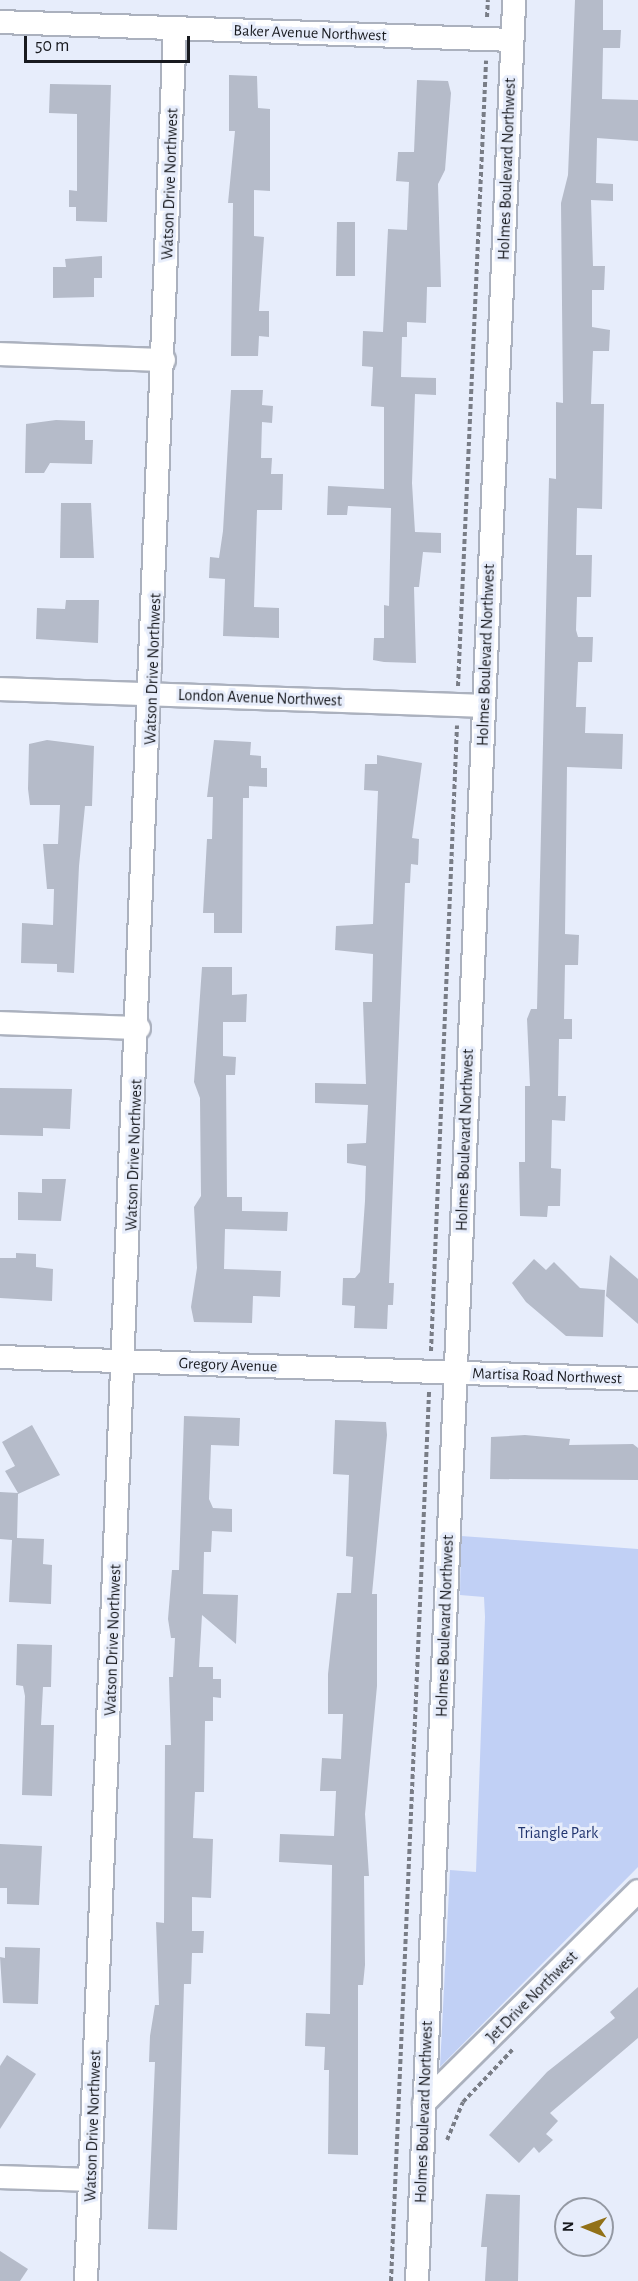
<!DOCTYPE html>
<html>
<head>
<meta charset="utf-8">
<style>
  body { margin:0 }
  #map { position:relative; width:638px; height:2281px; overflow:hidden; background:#e7edfb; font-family:"Alegreya Sans",sans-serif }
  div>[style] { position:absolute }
  .green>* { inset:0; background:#c1d0f5 }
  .building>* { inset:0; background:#b5bbc9 }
  .path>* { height:4px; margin-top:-2px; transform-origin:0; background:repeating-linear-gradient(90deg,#797d86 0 4.5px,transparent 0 7.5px) }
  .roads { filter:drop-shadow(2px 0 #abb1be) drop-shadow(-2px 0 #abb1be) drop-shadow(0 2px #abb1be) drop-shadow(0 -2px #abb1be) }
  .minor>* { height:22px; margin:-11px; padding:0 11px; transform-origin:11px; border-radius:11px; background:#fff }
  span { translate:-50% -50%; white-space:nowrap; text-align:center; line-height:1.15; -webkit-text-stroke:6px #e7edfb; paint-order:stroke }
  .street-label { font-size:16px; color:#181a1f }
  .park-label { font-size:16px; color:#223670 }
  .north { position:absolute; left:554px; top:2197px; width:60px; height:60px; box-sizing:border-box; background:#e7edfb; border:2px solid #9499a3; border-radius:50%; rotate:271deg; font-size:16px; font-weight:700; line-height:24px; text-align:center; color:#181a1f }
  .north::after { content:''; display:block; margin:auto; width:21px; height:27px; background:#927118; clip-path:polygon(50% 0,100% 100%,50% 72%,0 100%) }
  .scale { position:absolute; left:24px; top:36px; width:166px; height:27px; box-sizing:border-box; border:3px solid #181a1f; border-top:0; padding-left:8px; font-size:18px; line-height:21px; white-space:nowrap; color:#181a1f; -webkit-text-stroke:4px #e7edfb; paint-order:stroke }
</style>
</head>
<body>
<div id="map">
  <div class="green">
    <div style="clip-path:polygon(461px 1536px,638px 1549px,638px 1867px,440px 2067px,450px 1870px,476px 1872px,485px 1617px,484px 1597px,460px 1595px)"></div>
  </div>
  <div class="building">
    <div style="clip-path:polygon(575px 0,603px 0,603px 30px,621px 30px,620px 48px,603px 48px,602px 99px,638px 100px,638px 141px,597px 138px,596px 183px,613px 184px,613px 201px,591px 200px,593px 266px,605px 266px,604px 290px,592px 290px,592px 327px,610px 330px,609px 351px,593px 351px,591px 404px,604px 404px,602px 509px,577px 508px,576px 555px,592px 555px,591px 597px,577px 597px,576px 630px,578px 637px,593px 637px,592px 662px,578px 662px,576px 707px,586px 707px,585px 733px,623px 734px,622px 769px,567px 767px,565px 934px,579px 935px,578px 965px,565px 965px,564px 1019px,572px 1019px,572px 1039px,559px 1039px,558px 1096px,566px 1096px,565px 1121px,552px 1120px,551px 1168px,561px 1169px,560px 1206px,548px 1206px,547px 1217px,520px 1216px,519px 1162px,525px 1162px,525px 1086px,530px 1086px,527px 1019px,531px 1009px,537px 1009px,549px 478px,556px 479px,556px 402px,563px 403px,561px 203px,568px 175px)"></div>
    <div style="clip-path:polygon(229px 75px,257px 76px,258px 108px,270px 109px,270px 191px,254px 190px,254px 236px,264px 237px,259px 311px,269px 311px,269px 337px,259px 336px,258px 356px,231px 356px,233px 203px,228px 203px,235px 131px,229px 131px)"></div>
    <div style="clip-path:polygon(417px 80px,448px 81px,451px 93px,445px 170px,438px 184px,441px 287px,427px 287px,426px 323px,407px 322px,407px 337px,402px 337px,401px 377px,436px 378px,436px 395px,415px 394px,412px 483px,415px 532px,441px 533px,441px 553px,423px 552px,419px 587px,414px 587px,416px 663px,384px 662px,373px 660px,374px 638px,384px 638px,384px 605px,389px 606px,391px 508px,348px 506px,347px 515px,327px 515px,328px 486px,384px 489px,384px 407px,371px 406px,373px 367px,362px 366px,363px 331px,383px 332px,388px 229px,407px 230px,409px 182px,396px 181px,398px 152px,414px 152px)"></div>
    <div style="clip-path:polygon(50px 84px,111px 85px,107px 222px,76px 221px,76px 207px,69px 207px,69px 190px,77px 191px,77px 114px,49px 113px)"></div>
    <div style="clip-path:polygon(337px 222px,355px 222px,355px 276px,336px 276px)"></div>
    <div style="clip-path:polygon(102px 256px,102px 278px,94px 278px,94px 297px,53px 298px,53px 267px,66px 267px,65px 259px)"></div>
    <div style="clip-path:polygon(231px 390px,263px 390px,262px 405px,273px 406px,272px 423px,262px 422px,261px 458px,272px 458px,271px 474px,283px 474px,282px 510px,257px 510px,254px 607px,279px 608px,279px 638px,223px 636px,225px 579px,209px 578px,210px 557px,219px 558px,223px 531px)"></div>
    <div style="clip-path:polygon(56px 420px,85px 421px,85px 440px,93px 440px,92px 464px,50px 463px,44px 473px,25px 473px,26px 424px)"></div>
    <div style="clip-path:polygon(61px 503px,91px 503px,94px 558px,60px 558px)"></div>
    <div style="clip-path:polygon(66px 600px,99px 600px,98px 643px,36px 639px,37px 608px,65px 609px)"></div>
    <div style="clip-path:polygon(47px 740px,94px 746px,92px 806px,85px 806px,79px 866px,74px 973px,57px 972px,57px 964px,21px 963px,22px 923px,53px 925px,54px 889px,47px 889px,43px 844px,58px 844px,60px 805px,30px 805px,28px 789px,29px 744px)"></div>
    <div style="clip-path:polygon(214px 740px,251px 742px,250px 755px,261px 756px,261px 768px,267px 768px,267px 787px,249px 786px,249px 798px,243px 798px,242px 933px,214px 933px,214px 913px,203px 913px,207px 839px,212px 839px,213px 797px,207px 797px)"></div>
    <div style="clip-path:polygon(377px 755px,422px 763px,412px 838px,419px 839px,418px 865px,411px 864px,410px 883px,405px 883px,389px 1283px,394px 1283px,393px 1305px,388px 1305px,387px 1329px,354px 1328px,355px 1306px,342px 1305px,343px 1278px,355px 1278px,360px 1272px,365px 1201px,366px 1166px,347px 1163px,347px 1144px,366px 1143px,368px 1105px,315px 1103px,315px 1083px,366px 1084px,363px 1002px,372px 1002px,373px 954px,335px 950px,336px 926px,373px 924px,378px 791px,364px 790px,365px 764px,377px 764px)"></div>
    <div style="clip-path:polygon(202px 967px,232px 967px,232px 995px,247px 994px,246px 1022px,223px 1022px,223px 1056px,236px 1057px,235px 1075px,226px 1075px,227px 1197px,242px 1197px,242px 1211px,288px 1212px,287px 1231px,225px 1229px,224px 1269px,281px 1271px,280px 1297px,253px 1296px,252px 1323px,194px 1322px,191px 1307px,197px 1268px,194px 1207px,201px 1196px,200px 1098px,194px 1082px)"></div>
    <div style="clip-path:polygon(0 1088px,72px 1089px,70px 1129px,43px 1128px,43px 1136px,0 1135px)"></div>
    <div style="clip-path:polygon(42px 1179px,66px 1179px,61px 1221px,18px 1220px,18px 1192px,42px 1193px)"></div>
    <div style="clip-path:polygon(16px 1253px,36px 1254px,36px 1267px,53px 1269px,52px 1301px,0 1298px,0 1258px,16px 1258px)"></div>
    <div style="clip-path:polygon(610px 1255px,638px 1279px,638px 1324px,606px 1296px)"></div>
    <div style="clip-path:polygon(534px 1259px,546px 1270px,554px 1262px,580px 1288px,605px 1290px,603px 1337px,566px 1336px,526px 1302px,512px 1283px)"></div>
    <div style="clip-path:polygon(184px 1416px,240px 1418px,239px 1446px,211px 1445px,209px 1499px,213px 1508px,232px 1509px,232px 1532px,212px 1531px,211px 1552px,204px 1552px,203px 1594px,238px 1595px,236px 1644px,202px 1615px,199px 1667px,213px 1667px,213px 1679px,221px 1679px,221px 1698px,213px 1697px,213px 1721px,205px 1721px,204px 1792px,195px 1792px,193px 1838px,213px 1839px,211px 1898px,192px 1897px,192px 1931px,204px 1931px,203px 1953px,192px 1953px,191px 1984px,184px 1984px,177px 2230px,148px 2229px,155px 2062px,149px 2062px,150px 2036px,155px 2005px,159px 2005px,156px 1922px,164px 1923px,165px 1745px,171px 1745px,169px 1677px,173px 1677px,175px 1638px,171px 1638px,168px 1619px,172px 1570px,179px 1570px)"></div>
    <div style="clip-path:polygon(335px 1420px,386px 1422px,387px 1435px,372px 1594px,377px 1594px,377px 1686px,365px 1814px,369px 1876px,364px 1876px,365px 1965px,363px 1985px,358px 1985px,358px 2155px,328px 2154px,329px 2070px,324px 2070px,325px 2047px,305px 2046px,306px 2013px,330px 2014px,332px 1865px,279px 1862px,280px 1834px,334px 1836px,336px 1791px,320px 1791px,322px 1758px,341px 1759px,343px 1714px,328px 1714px,328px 1674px,337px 1593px,351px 1593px,353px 1557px,346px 1556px,349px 1475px,333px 1474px)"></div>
    <div style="clip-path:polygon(32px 1425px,60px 1475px,18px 1494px,17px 1538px,44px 1539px,43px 1564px,52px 1565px,51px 1604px,9px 1602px,12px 1540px,0 1539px,0 1492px,18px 1493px,5px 1471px,15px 1466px,2px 1442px)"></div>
    <div style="clip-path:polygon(525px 1435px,570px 1439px,569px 1445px,633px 1444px,638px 1448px,638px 1480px,490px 1479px,491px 1437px)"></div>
    <div style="clip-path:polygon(17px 1644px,52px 1645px,51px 1687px,43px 1687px,41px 1725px,54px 1725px,52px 1796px,22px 1795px,25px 1696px,23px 1686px,16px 1685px)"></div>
    <div style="clip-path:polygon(0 1844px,42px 1846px,39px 1905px,7px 1904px,7px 1888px,0 1888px)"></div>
    <div style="clip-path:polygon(5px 1947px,40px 1948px,38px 2004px,3px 2003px,0 1957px,5px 1958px)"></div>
    <div style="clip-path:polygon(638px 1987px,638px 2038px,550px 2113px,558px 2121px,546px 2134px,553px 2140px,539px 2153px,534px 2147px,519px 2163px,489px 2135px,547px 2072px,615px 2018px,610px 2012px)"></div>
    <div style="clip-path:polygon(7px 2055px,36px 2074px,0 2129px,0 2066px)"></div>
    <div style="clip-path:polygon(486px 2194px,520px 2195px,518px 2281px,485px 2281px,487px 2247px,481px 2247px)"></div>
    <div style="clip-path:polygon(0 2251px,28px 2269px,20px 2281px,0 2281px)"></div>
  </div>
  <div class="path">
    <div style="left:487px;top:17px;width:17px;rotate:-87deg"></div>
    <div style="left:458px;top:686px;width:626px;rotate:-87.43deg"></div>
    <div style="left:431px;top:1351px;width:626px;rotate:-87.62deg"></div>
    <div style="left:447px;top:2140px;width:41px;rotate:-67.2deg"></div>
    <div style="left:463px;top:2102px;width:74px;rotate:-46.6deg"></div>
    <div style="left:391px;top:2281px;width:890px;rotate:-87.55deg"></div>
  </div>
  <div class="roads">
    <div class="minor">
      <div style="left:0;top:22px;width:512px;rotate:2.01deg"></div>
      <div style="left:0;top:354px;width:164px;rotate:2.1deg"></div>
      <div style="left:0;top:689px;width:483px;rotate:2deg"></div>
      <div style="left:0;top:1023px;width:139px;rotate:2.1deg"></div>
      <div style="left:0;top:1357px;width:638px;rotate:1.97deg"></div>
      <div style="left:424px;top:2103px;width:301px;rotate:-44.7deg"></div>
      <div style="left:0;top:2177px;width:90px;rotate:1.9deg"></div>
      <div style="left:86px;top:2281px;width:2255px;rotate:-87.74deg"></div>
      <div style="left:417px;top:2281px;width:2283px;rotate:-87.56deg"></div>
    </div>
  </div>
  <div class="street-label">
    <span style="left:310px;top:33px;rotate:2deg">Baker Avenue Northwest</span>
    <span style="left:507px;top:169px;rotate:-88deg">Holmes Boulevard Northwest</span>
    <span style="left:170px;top:184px;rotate:-88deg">Watson Drive Northwest</span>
    <span style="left:486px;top:655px;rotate:-88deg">Holmes Boulevard Northwest</span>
    <span style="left:153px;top:669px;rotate:-88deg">Watson Drive Northwest</span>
    <span style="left:260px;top:698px;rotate:2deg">London Avenue Northwest</span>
    <span style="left:465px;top:1140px;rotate:-88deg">Holmes Boulevard Northwest</span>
    <span style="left:134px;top:1155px;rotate:-88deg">Watson Drive Northwest</span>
    <span style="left:228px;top:1365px;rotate:2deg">Gregory Avenue</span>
    <span style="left:547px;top:1376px;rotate:2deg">Martisa Road Northwest</span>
    <span style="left:445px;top:1626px;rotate:-88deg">Holmes Boulevard Northwest</span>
    <span style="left:113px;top:1640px;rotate:-88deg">Watson Drive Northwest</span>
    <span style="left:532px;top:1997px;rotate:-45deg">Jet Drive Northwest</span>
    <span style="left:424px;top:2112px;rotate:-88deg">Holmes Boulevard Northwest</span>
    <span style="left:93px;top:2126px;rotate:-88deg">Watson Drive Northwest</span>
  </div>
  <div class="park-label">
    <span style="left:558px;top:1833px">Triangle Park</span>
  </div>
  <div class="north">N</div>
  <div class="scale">50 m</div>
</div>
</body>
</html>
